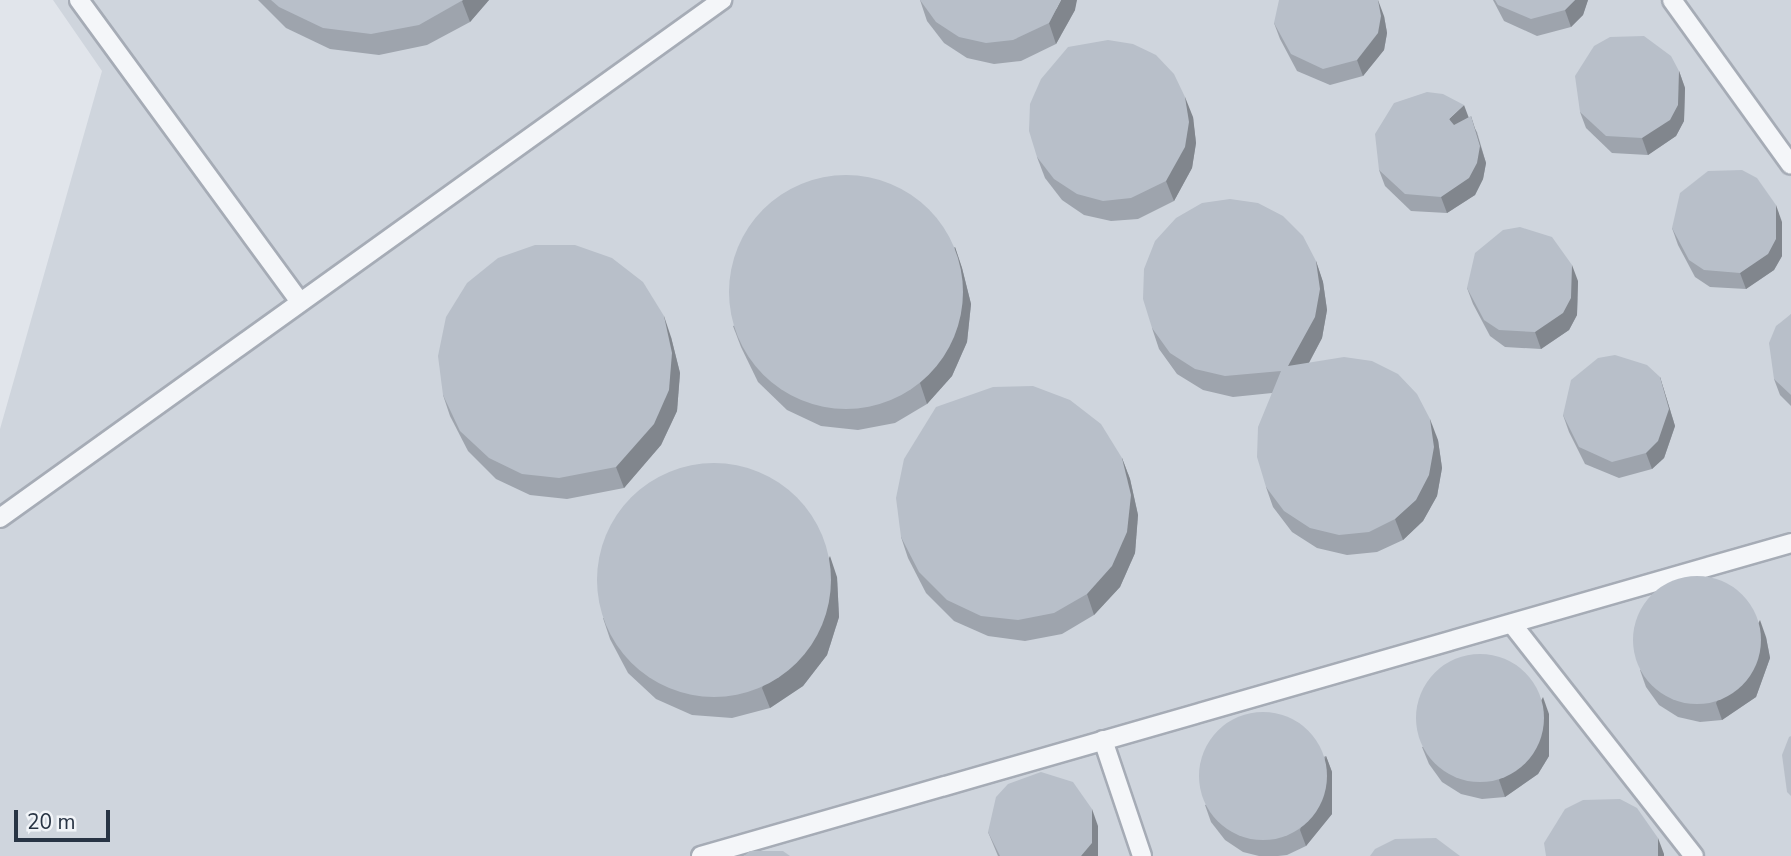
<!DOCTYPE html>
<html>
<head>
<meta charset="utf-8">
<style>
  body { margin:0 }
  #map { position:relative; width:1791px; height:856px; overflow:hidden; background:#e1e5eb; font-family:"Nunito Sans",sans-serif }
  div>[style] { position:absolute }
  .built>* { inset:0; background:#cfd5dd }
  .roads { filter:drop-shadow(2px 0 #a6acb6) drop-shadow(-2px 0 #a6acb6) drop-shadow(0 2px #a6acb6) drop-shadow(0 -2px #a6acb6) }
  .service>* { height:18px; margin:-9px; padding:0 9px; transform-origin:9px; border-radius:9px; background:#f4f6f9 }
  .wall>* { inset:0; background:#9ea4ad }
  .shaded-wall>* { inset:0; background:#81868d }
  .building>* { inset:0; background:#b8bfc9 }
  .round { border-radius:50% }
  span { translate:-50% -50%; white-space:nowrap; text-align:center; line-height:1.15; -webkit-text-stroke:6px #f1f4f8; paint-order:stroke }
  .scale { position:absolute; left:14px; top:810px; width:96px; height:32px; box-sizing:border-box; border:4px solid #283444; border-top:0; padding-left:9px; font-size:21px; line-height:24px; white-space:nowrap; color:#283444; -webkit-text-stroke:5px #f1f4f8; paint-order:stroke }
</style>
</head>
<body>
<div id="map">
  <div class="built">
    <div style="clip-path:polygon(53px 0,1791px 0,1791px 856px,0 856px,0 429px,102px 71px)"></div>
  </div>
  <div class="roads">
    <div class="service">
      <div style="left:79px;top:0;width:374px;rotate:53.8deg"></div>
      <div style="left:1672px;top:0;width:203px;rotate:54.2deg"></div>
      <div style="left:0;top:518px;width:889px;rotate:-35.66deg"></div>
      <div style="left:1512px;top:624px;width:295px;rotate:51.9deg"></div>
      <div style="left:1103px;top:740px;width:122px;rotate:71.4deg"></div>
      <div style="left:701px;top:856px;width:1134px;rotate:-16.02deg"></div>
    </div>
  </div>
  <div class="wall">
    <div style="clip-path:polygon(258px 0,489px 0,470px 22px,427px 45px,379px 55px,330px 49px,286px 28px)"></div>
    <div style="clip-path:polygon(920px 0,1075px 10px,1056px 44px,1021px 61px,994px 64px,967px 58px,944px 43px,927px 21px)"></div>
    <div style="clip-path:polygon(1493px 0,1588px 0,1583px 15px,1571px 27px,1537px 36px,1504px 21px)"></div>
    <div style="clip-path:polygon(1384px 16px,1387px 33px,1384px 50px,1363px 76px,1330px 85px,1297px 71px,1280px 39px,1274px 23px)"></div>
    <div style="clip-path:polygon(1679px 71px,1685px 88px,1684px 121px,1676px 136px,1648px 155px,1612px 153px,1586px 128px,1580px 112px)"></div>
    <div style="clip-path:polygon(1193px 117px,1196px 143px,1192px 168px,1174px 201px,1138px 219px,1111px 221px,1084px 215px,1062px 200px,1045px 178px,1037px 157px)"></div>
    <div style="clip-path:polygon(1468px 117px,1477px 132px,1486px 163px,1483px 179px,1475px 195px,1447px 213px,1411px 211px,1385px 186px,1379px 170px)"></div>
    <div style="clip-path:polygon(1782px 222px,1782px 256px,1774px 270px,1746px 289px,1710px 287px,1695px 277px,1678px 245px,1672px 228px)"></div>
    <div style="clip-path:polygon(955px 247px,962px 268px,971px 304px,967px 342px,952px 376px,927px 404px,895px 423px,858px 430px,821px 426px,787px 410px,758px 382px,741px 347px,733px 326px)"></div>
    <div style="clip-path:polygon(1316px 261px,1323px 282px,1327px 310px,1322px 338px,1309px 363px,1438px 440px,1442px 468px,1437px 496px,1423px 521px,1403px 540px,1377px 552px,1347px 555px,1317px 548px,1292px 532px,1273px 507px,1266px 487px,1272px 393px,1233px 397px,1203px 390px,1177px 374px,1159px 349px,1152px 328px)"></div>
    <div style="clip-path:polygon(1578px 281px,1577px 315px,1569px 330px,1541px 349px,1505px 347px,1490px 336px,1473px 304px,1467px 288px)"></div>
    <div style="clip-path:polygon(1791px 314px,1791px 406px,1780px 395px,1774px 379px)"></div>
    <div style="clip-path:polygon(671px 337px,680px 373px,677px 411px,661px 445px,624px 488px,567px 499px,530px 495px,496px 479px,468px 451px,450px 416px,443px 395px)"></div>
    <div style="clip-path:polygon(1660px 377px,1675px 426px,1664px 458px,1652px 469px,1619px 478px,1585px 464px,1569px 432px,1563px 415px)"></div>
    <div style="clip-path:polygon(1122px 458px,1130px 479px,1138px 515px,1135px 553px,1120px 587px,1094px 615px,1062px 634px,1025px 641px,988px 636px,954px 621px,926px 593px,908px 558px,901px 537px)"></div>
    <div style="clip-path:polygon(837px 577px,839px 617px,827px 655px,803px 686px,770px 708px,732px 718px,692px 715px,656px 699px,628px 673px,610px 639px,603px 618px)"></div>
    <div style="clip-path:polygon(1766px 637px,1770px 658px,1756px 697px,1722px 720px,1700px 722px,1678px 717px,1659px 705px,1646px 687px,1640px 670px)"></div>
    <div style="clip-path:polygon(1549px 714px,1549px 756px,1538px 774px,1505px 797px,1482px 799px,1461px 794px,1442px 782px,1429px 764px,1422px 747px)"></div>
    <div style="clip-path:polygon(1326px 756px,1332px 772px,1332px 814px,1306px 846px,1287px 855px,1278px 856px,1259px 856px,1243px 852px,1225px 840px,1211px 822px,1205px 805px)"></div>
    <div style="clip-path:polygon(1098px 826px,1098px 856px,998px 856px,988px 832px)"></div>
  </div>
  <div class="shaded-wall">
    <div style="clip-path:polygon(463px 0,489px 0,470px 22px,462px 1px)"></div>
    <div style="clip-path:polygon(1061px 0,1077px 0,1075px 10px,1056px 44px,1049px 23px)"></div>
    <div style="clip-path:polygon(1378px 0,1384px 16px,1387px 33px,1384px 50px,1363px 76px,1357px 60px)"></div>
    <div style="clip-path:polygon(1575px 0,1588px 0,1583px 15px,1571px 27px,1565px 10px)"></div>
    <div style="clip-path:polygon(1679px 71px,1685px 88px,1684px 121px,1676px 136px,1648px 155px,1642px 138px)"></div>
    <div style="clip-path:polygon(1185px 97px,1193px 117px,1196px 143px,1192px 168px,1174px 201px,1166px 181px)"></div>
    <div style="clip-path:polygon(1464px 105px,1470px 121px,1455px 135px,1449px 119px)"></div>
    <div style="clip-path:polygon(1471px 116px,1486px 163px,1483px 179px,1475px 195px,1447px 213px,1441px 197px)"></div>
    <div style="clip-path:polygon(1776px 205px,1782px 222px,1782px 256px,1774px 270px,1746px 289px,1740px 273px)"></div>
    <div style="clip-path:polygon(955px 247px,962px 268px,971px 304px,967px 342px,952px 376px,927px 404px,920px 383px)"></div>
    <div style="clip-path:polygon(1316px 261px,1323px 282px,1327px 310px,1322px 338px,1296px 387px,1288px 366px)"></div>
    <div style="clip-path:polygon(1572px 265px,1578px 281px,1577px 315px,1569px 330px,1541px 349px,1535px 332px)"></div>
    <div style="clip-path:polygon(664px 316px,671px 337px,680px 373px,677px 411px,661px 445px,624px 488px,616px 467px)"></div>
    <div style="clip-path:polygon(1660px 377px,1675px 426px,1664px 458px,1652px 469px,1646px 453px)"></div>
    <div style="clip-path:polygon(1430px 419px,1438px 440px,1442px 468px,1437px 496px,1423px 521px,1403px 540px,1395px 519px)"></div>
    <div style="clip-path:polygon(1122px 458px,1130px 479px,1138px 515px,1135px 553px,1120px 587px,1094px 615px,1087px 594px)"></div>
    <div style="clip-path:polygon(830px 556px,837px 577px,839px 617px,827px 655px,803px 686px,770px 708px,762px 688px)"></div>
    <div style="clip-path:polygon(1760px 620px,1766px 637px,1770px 658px,1756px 697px,1722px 720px,1716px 703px)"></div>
    <div style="clip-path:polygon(1543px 697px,1549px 714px,1549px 756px,1538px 774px,1505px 797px,1499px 780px)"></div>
    <div style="clip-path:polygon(1326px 756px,1332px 772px,1332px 814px,1306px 846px,1300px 830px)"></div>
    <div style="clip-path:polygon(1092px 809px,1098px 826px,1098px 856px,1081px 856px)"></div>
    <div style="clip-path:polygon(1658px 838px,1664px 854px,1664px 856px,1658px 856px)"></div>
  </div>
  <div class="building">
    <div style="clip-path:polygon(271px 0,463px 0,419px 25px,371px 34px,323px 28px,279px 7px)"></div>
    <div style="clip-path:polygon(920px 0,1061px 0,1049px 23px,1013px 40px,986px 43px,959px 37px,936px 22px)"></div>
    <div style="clip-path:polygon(1279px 0,1378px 0,1381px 16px,1378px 33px,1357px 60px,1323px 69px,1291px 54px,1274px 23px)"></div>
    <div style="clip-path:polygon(1495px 0,1575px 0,1565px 10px,1531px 19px,1498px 5px)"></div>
    <div style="clip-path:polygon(1644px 36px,1671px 56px,1679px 71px,1678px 105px,1670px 120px,1642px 138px,1606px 136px,1580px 112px,1575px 76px,1594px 46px,1610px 37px)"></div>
    <div style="clip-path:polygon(1108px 40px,1133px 44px,1156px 55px,1174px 74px,1185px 97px,1189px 122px,1185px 147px,1166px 181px,1131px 198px,1103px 201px,1077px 194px,1054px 179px,1037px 157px,1029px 131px,1030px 104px,1041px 79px,1068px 47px)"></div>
    <div style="clip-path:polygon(1427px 92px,1443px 94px,1464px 105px,1449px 119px,1454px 125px,1471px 116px,1480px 146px,1477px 163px,1469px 178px,1441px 197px,1405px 194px,1379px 170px,1375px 134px,1394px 103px)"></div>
    <div style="clip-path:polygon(1742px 170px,1757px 178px,1776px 205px,1776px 239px,1768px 254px,1740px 273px,1704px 270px,1689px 260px,1672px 228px,1680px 193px,1708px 171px)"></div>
    <div class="round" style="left:729px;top:175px;width:234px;height:234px"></div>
    <div style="clip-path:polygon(1230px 199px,1258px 203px,1283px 216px,1303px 236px,1316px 261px,1320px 289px,1315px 317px,1288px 366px,1344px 357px,1372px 361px,1398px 374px,1417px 394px,1430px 419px,1434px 447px,1429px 475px,1416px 500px,1395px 519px,1369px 532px,1339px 535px,1310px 528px,1284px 511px,1266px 487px,1257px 457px,1258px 427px,1281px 371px,1225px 376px,1195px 369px,1170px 353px,1152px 328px,1143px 299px,1144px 269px,1155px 241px,1176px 218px,1202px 203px)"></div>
    <div style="clip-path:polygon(1520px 227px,1552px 237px,1572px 265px,1571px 298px,1563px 313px,1535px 332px,1499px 330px,1484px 320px,1467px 288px,1475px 253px,1503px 230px)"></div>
    <div style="clip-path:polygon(535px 245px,575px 245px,612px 258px,643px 282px,664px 316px,672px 353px,669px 390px,654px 424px,616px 467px,559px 478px,522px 474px,489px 458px,460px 431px,443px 395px,438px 356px,446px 317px,467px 283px,498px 258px)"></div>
    <div style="clip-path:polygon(1791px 314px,1791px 395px,1774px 379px,1769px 343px,1776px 326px)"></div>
    <div style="clip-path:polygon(1615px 355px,1647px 365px,1660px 377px,1669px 409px,1658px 441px,1646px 453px,1612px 462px,1579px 447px,1563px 415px,1571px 380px,1598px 358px)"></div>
    <div style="clip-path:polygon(1033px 386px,1070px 400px,1101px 424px,1122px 458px,1131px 495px,1127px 532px,1112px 566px,1087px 594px,1054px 613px,1018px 620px,981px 616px,947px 600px,919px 572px,901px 537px,896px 498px,904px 459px,936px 407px,993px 387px)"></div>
    <div class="round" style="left:597px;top:463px;width:234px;height:234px"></div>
    <div class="round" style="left:1633px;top:576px;width:128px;height:128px"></div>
    <div class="round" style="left:1416px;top:654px;width:128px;height:128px"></div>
    <div class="round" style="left:1199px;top:712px;width:128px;height:128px"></div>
    <div style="clip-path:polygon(1791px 736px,1791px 796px,1787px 792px,1782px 755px,1789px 737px)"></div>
    <div style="clip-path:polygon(1041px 772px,1073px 782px,1092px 809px,1092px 843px,1081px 856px,1000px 856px,988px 832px,996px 797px,1008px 784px)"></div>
    <div style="clip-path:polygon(1620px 799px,1637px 808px,1658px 838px,1658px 856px,1546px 856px,1544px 843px,1565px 809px,1583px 800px)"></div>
    <div style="clip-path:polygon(1436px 838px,1460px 856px,1370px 856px,1375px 849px,1395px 839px)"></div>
    <div style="clip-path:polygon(750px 851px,783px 851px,790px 856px,744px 856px)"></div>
  </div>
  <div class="scale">20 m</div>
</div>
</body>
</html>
